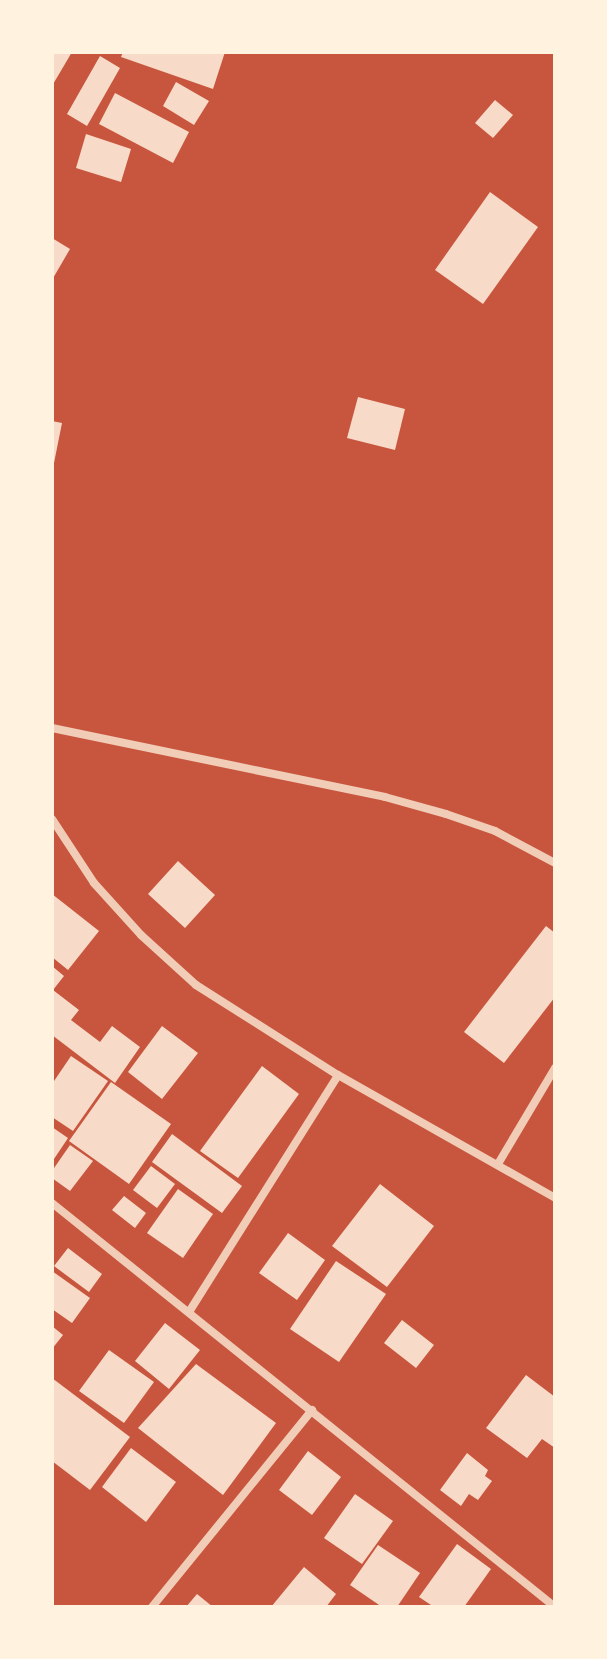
<!DOCTYPE html>
<html>
<head>
<meta charset="utf-8">
<style>
  body { margin:0 }
  #map { position:relative; width:607px; height:1659px; overflow:hidden; background:#c8553d; font-family:"DejaVu Sans",sans-serif }
  div>[style] { position:absolute }
  .building>* { inset:0; background:#f7dbc8 }
  .minor>* { height:8px; margin:-4px; padding:0 4px; transform-origin:4px; border-radius:4px; background:#f1ccb7 }
  span { translate:-50% -50%; white-space:nowrap; text-align:center; line-height:1.15; -webkit-text-stroke:6px #fff3e0; paint-order:stroke }
  .frame { position:absolute; inset:0; border:54px solid #fff3e0; pointer-events:none }
</style>
</head>
<body>
<div id="map">
  <div class="building">
    <div style="clip-path:polygon(52px 52px,72px 52px,52px 86px)"></div>
    <div style="clip-path:polygon(123px 52px,225px 52px,213px 89px,121px 57px)"></div>
    <div style="clip-path:polygon(100px 56px,120px 68px,87px 126px,67px 114px)"></div>
    <div style="clip-path:polygon(176px 82px,209px 101px,194px 125px,163px 106px)"></div>
    <div style="clip-path:polygon(115px 93px,189px 132px,173px 163px,99px 124px)"></div>
    <div style="clip-path:polygon(495px 100px,513px 115px,493px 138px,475px 123px)"></div>
    <div style="clip-path:polygon(86px 134px,131px 149px,121px 182px,76px 168px)"></div>
    <div style="clip-path:polygon(490px 192px,538px 227px,483px 304px,435px 270px)"></div>
    <div style="clip-path:polygon(52px 238px,70px 249px,52px 280px)"></div>
    <div style="clip-path:polygon(358px 397px,405px 409px,395px 450px,347px 438px)"></div>
    <div style="clip-path:polygon(52px 421px,62px 423px,53px 468px,52px 467px)"></div>
    <div style="clip-path:polygon(178px 861px,215px 895px,185px 928px,148px 894px)"></div>
    <div style="clip-path:polygon(52px 894px,99px 931px,68px 970px,52px 957px)"></div>
    <div style="clip-path:polygon(546px 926px,555px 933px,555px 997px,504px 1063px,464px 1032px)"></div>
    <div style="clip-path:polygon(52px 966px,64px 976px,53px 990px,79px 1010px,71px 1020px,100px 1042px,112px 1026px,140px 1047px,115px 1083px,52px 1035px)"></div>
    <div style="clip-path:polygon(162px 1026px,198px 1053px,162px 1099px,128px 1072px)"></div>
    <div style="clip-path:polygon(71px 1056px,108px 1081px,73px 1131px,52px 1117px,52px 1084px)"></div>
    <div style="clip-path:polygon(262px 1066px,299px 1094px,238px 1178px,200px 1151px)"></div>
    <div style="clip-path:polygon(111px 1082px,171px 1124px,129px 1184px,69px 1141px)"></div>
    <div style="clip-path:polygon(52px 1127px,68px 1138px,52px 1162px)"></div>
    <div style="clip-path:polygon(172px 1134px,242px 1186px,222px 1213px,152px 1162px)"></div>
    <div style="clip-path:polygon(70px 1145px,93px 1161px,70px 1191px,52px 1178px,52px 1171px)"></div>
    <div style="clip-path:polygon(151px 1166px,175px 1184px,157px 1208px,133px 1190px)"></div>
    <div style="clip-path:polygon(380px 1184px,434px 1226px,387px 1287px,332px 1246px)"></div>
    <div style="clip-path:polygon(178px 1189px,213px 1214px,183px 1258px,147px 1233px)"></div>
    <div style="clip-path:polygon(124px 1196px,146px 1213px,135px 1228px,112px 1210px)"></div>
    <div style="clip-path:polygon(288px 1233px,325px 1260px,297px 1300px,259px 1273px)"></div>
    <div style="clip-path:polygon(68px 1248px,102px 1274px,89px 1292px,54px 1266px)"></div>
    <div style="clip-path:polygon(336px 1261px,386px 1294px,339px 1362px,290px 1329px)"></div>
    <div style="clip-path:polygon(52px 1271px,90px 1298px,72px 1323px,52px 1309px)"></div>
    <div style="clip-path:polygon(402px 1320px,434px 1345px,416px 1368px,384px 1343px)"></div>
    <div style="clip-path:polygon(165px 1323px,200px 1350px,169px 1389px,135px 1361px)"></div>
    <div style="clip-path:polygon(52px 1326px,63px 1335px,52px 1349px)"></div>
    <div style="clip-path:polygon(109px 1350px,154px 1382px,124px 1423px,79px 1391px)"></div>
    <div style="clip-path:polygon(196px 1364px,276px 1423px,223px 1495px,138px 1428px)"></div>
    <div style="clip-path:polygon(526px 1375px,555px 1397px,555px 1448px,542px 1439px,527px 1458px,486px 1428px)"></div>
    <div style="clip-path:polygon(52px 1378px,130px 1437px,90px 1490px,52px 1461px)"></div>
    <div style="clip-path:polygon(131px 1448px,176px 1482px,146px 1522px,102px 1487px)"></div>
    <div style="clip-path:polygon(308px 1451px,341px 1477px,312px 1515px,279px 1490px)"></div>
    <div style="clip-path:polygon(467px 1453px,488px 1470px,485px 1476px,492px 1481px,478px 1500px,469px 1494px,461px 1506px,440px 1490px)"></div>
    <div style="clip-path:polygon(355px 1494px,393px 1521px,362px 1564px,324px 1538px)"></div>
    <div style="clip-path:polygon(457px 1544px,491px 1569px,464px 1607px,434px 1607px,419px 1597px)"></div>
    <div style="clip-path:polygon(378px 1545px,420px 1573px,397px 1607px,382px 1607px,350px 1585px)"></div>
    <div style="clip-path:polygon(304px 1567px,336px 1594px,326px 1607px,271px 1607px)"></div>
    <div style="clip-path:polygon(197px 1594px,213px 1607px,186px 1607px)"></div>
  </div>
  <div class="minor">
    <div style="left:52px;top:728px;width:340px;rotate:11.7deg"></div>
    <div style="left:385px;top:797px;width:63px;rotate:15.6deg"></div>
    <div style="left:446px;top:814px;width:52px;rotate:19.1deg"></div>
    <div style="left:495px;top:831px;width:68px;rotate:28.1deg"></div>
    <div style="left:52px;top:819px;width:77px;rotate:56.7deg"></div>
    <div style="left:94px;top:883px;width:70px;rotate:47.9deg"></div>
    <div style="left:141px;top:935px;width:74px;rotate:42.3deg"></div>
    <div style="left:196px;top:985px;width:168px;rotate:32.4deg"></div>
    <div style="left:338px;top:1075px;width:249px;rotate:29.5deg"></div>
    <div style="left:498px;top:1164px;width:112px;rotate:-59.3deg"></div>
    <div style="left:52px;top:1203px;width:645px;rotate:38.77deg"></div>
    <div style="left:189px;top:1312px;width:280px;rotate:-57.8deg"></div>
    <div style="left:152px;top:1607px;width:254px;rotate:-50.9deg"></div>
  </div>
  <div class="frame"></div>
</div>
</body>
</html>
